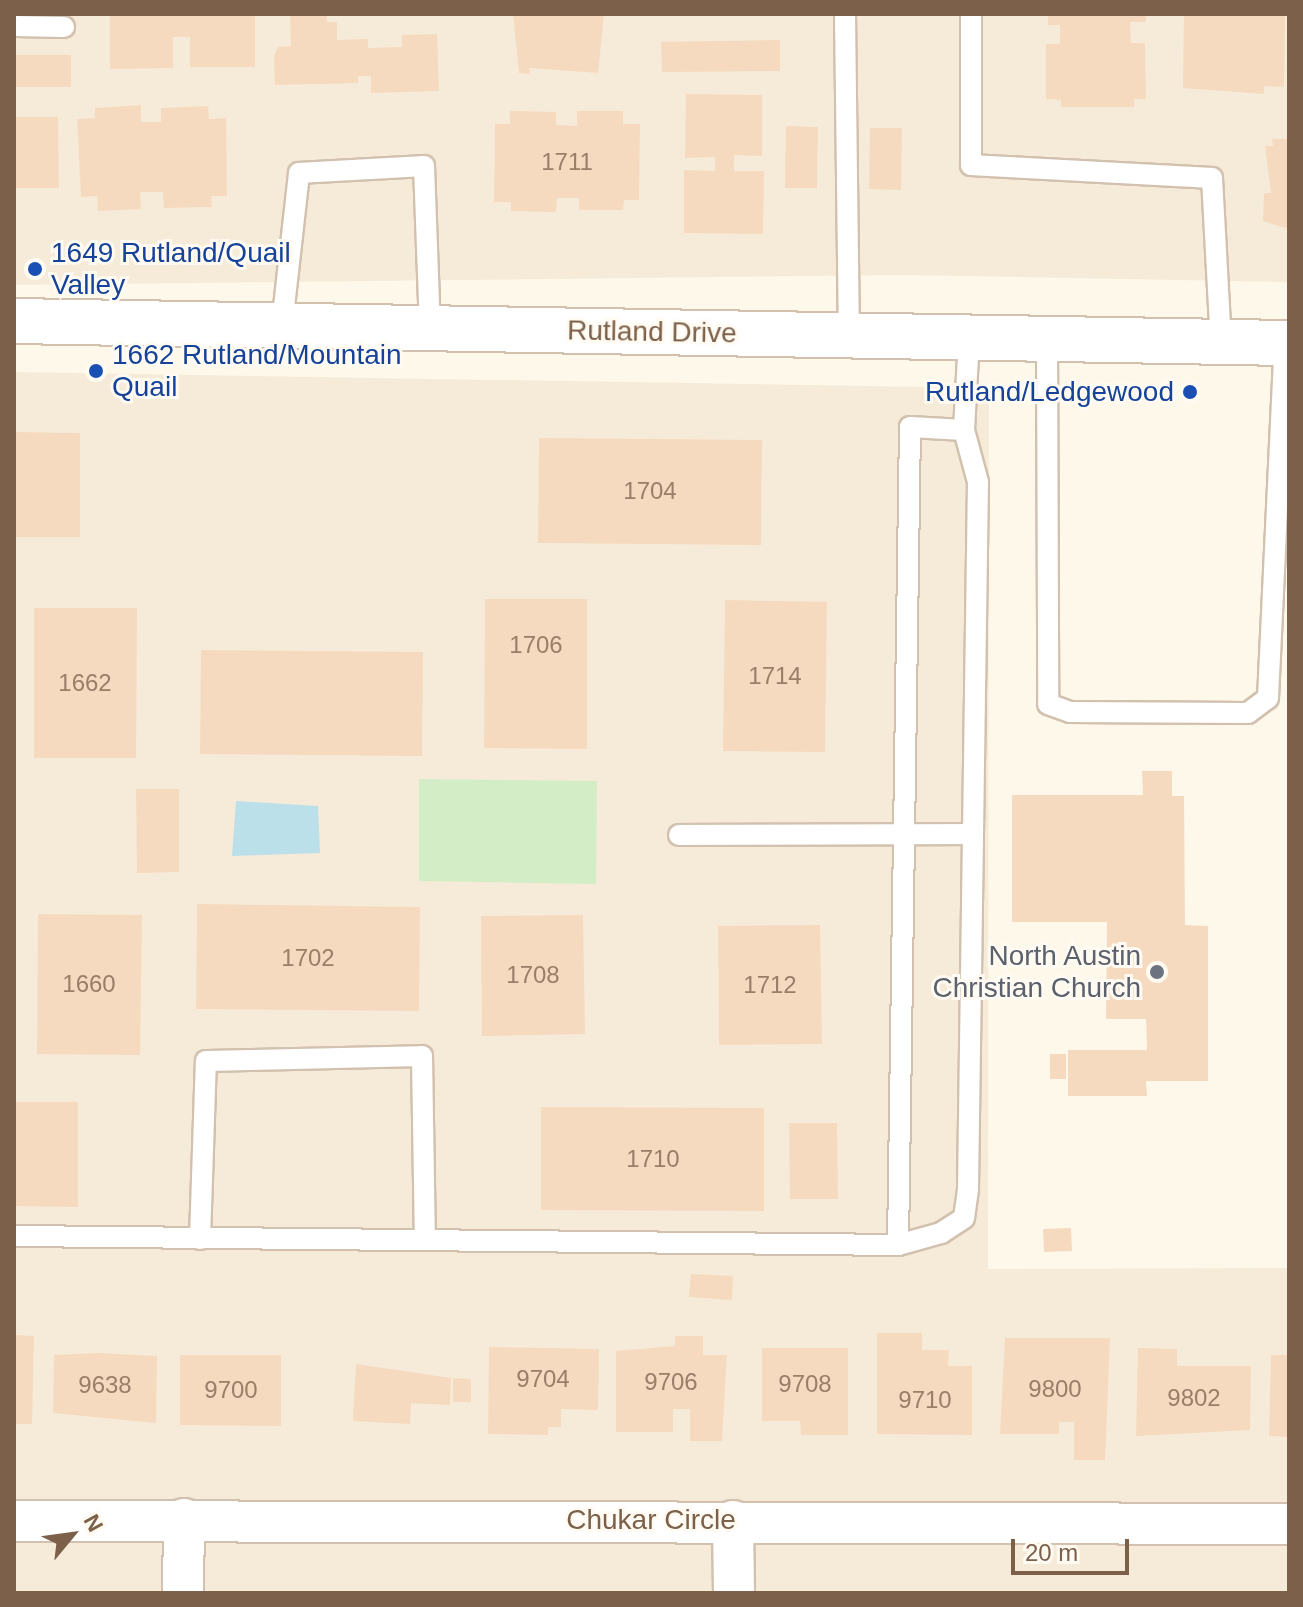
<!DOCTYPE html>
<html>
<head>
<meta charset="utf-8">
<style>
  body { margin:0 }
  #map { position:relative; width:1303px; height:1607px; overflow:hidden; background:#fef8ea; font-family:Helvetica,sans-serif }
  div>[style] { position:absolute }
  .residential>* { inset:0; background:#f6ebd8 }
  .green>* { inset:0; background:#d3eec7 }
  .water>* { inset:0; background:#bce0ea }
  .building>* { inset:0; background:#f6dac0 }
  .roads { filter:drop-shadow(2px 0 #d2c1ae) drop-shadow(-2px 0 #d2c1ae) drop-shadow(0 2px #d2c1ae) drop-shadow(0 -2px #d2c1ae) }
  .lane>* { height:20px; margin:-10px; padding:0 10px; transform-origin:10px; border-radius:10px; background:#fff }
  .street>* { height:40px; margin:-20px; padding:0 20px; transform-origin:20px; border-radius:20px; background:#fff }
  .secondary>* { height:44px; margin:-22px; padding:0 22px; transform-origin:22px; border-radius:22px; background:#fff }
  .dots>* { width:22px; height:22px; translate:-50% -50%; box-sizing:border-box; border:4px solid #fffbf2; border-radius:50% }
  span { translate:-50% -50%; white-space:nowrap; text-align:center; line-height:1.15; -webkit-text-stroke:6px #fffbf2; paint-order:stroke }
  .number-label { font-size:24px; color:#9a7e68 }
  .number-label span { -webkit-text-stroke-width:0 }
  .transit-label { font-size:28px; color:#164399 }
  .left { translate:0 -50%; text-align:left }
  .right { translate:-100% -50%; text-align:right }
  .street-label { font-size:28px; color:#7c604a }
  .worship-label { font-size:28px; color:#5b616d }
  .frame { position:absolute; inset:0; border:16px solid #7c604a; pointer-events:none }
  .north { position:absolute; left:32px; top:1495px; width:80px; height:80px; -webkit-text-stroke:6px #fffbf2; paint-order:stroke; rotate:61deg; font-size:22px; font-weight:700; line-height:32px; text-align:center; color:#7c604a }
  .north::after { content:''; display:block; margin:auto; width:28px; height:36px; background:#7c604a; clip-path:polygon(50% 0,100% 100%,50% 72%,0 100%) }
  .scale { position:absolute; left:1011px; top:1539px; width:118px; height:36px; box-sizing:border-box; border:4px solid #7c604a; border-top:0; padding-left:10px; font-size:24px; line-height:28px; white-space:nowrap; color:#7c604a; -webkit-text-stroke:6px #fffbf2; paint-order:stroke }
</style>
</head>
<body>
<div id="map">
  <div class="residential">
    <div style="clip-path:polygon(14px 14px,1289px 14px,1289px 282px,903px 275px,14px 285px)"></div>
    <div style="clip-path:polygon(14px 372px,989px 388px,988px 1269px,1289px 1268px,1289px 1593px,14px 1593px)"></div>
  </div>
  <div class="green">
    <div style="clip-path:polygon(419px 779px,597px 781px,596px 884px,419px 881px)"></div>
  </div>
  <div class="water">
    <div style="clip-path:polygon(236px 801px,318px 806px,320px 853px,232px 856px)"></div>
  </div>
  <div class="building">
    <div style="clip-path:polygon(110px 14px,255px 14px,255px 67px,190px 67px,190px 37px,173px 37px,173px 68px,110px 69px)"></div>
    <div style="clip-path:polygon(290px 14px,327px 14px,327px 22px,337px 22px,337px 40px,368px 39px,368px 48px,402px 47px,402px 35px,437px 34px,439px 91px,371px 93px,371px 76px,358px 76px,358px 83px,275px 85px,274px 56px,278px 47px,291px 46px)"></div>
    <div style="clip-path:polygon(513px 14px,604px 14px,598px 73px,529px 68px,530px 74px,519px 73px)"></div>
    <div style="clip-path:polygon(1048px 14px,1146px 14px,1146px 22px,1130px 22px,1131px 43px,1145px 43px,1146px 99px,1134px 99px,1134px 107px,1061px 107px,1061px 100px,1046px 99px,1046px 44px,1060px 44px,1060px 25px,1048px 25px)"></div>
    <div style="clip-path:polygon(1184px 14px,1285px 14px,1284px 87px,1264px 86px,1264px 94px,1183px 88px)"></div>
    <div style="clip-path:polygon(780px 40px,780px 71px,662px 72px,661px 42px)"></div>
    <div style="clip-path:polygon(14px 55px,71px 55px,71px 87px,14px 87px)"></div>
    <div style="clip-path:polygon(686px 94px,762px 95px,762px 156px,734px 155px,734px 171px,764px 171px,763px 234px,684px 233px,684px 170px,715px 171px,715px 157px,685px 158px)"></div>
    <div style="clip-path:polygon(141px 105px,141px 122px,161px 122px,161px 108px,208px 106px,209px 119px,226px 118px,227px 196px,211px 196px,212px 207px,164px 208px,163px 192px,140px 192px,141px 209px,98px 211px,97px 196px,81px 197px,77px 119px,95px 118px,95px 108px)"></div>
    <div style="clip-path:polygon(510px 111px,556px 112px,556px 125px,577px 126px,577px 111px,623px 111px,623px 124px,640px 124px,639px 200px,624px 200px,623px 210px,579px 210px,579px 198px,557px 198px,556px 212px,511px 211px,511px 202px,494px 202px,495px 124px,510px 124px)"></div>
    <div style="clip-path:polygon(14px 117px,58px 117px,59px 188px,14px 188px)"></div>
    <div style="clip-path:polygon(786px 126px,818px 127px,817px 188px,785px 188px)"></div>
    <div style="clip-path:polygon(870px 128px,902px 128px,901px 190px,869px 189px)"></div>
    <div style="clip-path:polygon(1272px 139px,1289px 139px,1289px 229px,1263px 221px,1264px 193px,1271px 193px,1265px 146px,1273px 146px)"></div>
    <div style="clip-path:polygon(14px 432px,80px 433px,80px 537px,14px 537px)"></div>
    <div style="clip-path:polygon(539px 438px,762px 440px,761px 545px,538px 543px)"></div>
    <div style="clip-path:polygon(485px 599px,587px 599px,587px 749px,484px 748px)"></div>
    <div style="clip-path:polygon(725px 600px,827px 602px,825px 752px,723px 751px)"></div>
    <div style="clip-path:polygon(34px 608px,137px 608px,136px 758px,34px 758px)"></div>
    <div style="clip-path:polygon(201px 650px,423px 652px,422px 756px,200px 754px)"></div>
    <div style="clip-path:polygon(1142px 771px,1172px 771px,1172px 796px,1184px 796px,1185px 925px,1208px 926px,1208px 1081px,1146px 1081px,1147px 1096px,1068px 1096px,1068px 1050px,1147px 1050px,1146px 1019px,1106px 1019px,1107px 922px,1012px 922px,1012px 795px,1143px 795px)"></div>
    <div style="clip-path:polygon(136px 789px,179px 789px,179px 872px,137px 873px)"></div>
    <div style="clip-path:polygon(197px 904px,420px 907px,419px 1011px,196px 1009px)"></div>
    <div style="clip-path:polygon(38px 914px,142px 915px,140px 1055px,37px 1054px)"></div>
    <div style="clip-path:polygon(583px 915px,585px 1034px,482px 1036px,481px 916px)"></div>
    <div style="clip-path:polygon(820px 925px,822px 1044px,719px 1045px,718px 926px)"></div>
    <div style="clip-path:polygon(1050px 1054px,1066px 1054px,1066px 1079px,1050px 1079px)"></div>
    <div style="clip-path:polygon(14px 1102px,78px 1102px,78px 1207px,14px 1206px)"></div>
    <div style="clip-path:polygon(541px 1107px,764px 1108px,764px 1211px,541px 1210px)"></div>
    <div style="clip-path:polygon(789px 1123px,837px 1123px,838px 1199px,790px 1199px)"></div>
    <div style="clip-path:polygon(1071px 1228px,1072px 1251px,1044px 1252px,1043px 1229px)"></div>
    <div style="clip-path:polygon(691px 1274px,733px 1276px,732px 1300px,689px 1297px)"></div>
    <div style="clip-path:polygon(877px 1333px,922px 1333px,922px 1350px,949px 1350px,948px 1366px,972px 1366px,972px 1435px,877px 1434px)"></div>
    <div style="clip-path:polygon(14px 1335px,34px 1336px,32px 1424px,14px 1424px)"></div>
    <div style="clip-path:polygon(675px 1336px,703px 1336px,703px 1355px,727px 1355px,722px 1441px,690px 1441px,690px 1409px,673px 1409px,673px 1432px,616px 1432px,616px 1351px,675px 1346px)"></div>
    <div style="clip-path:polygon(1005px 1338px,1110px 1338px,1105px 1460px,1074px 1460px,1074px 1422px,1059px 1422px,1059px 1434px,1000px 1434px)"></div>
    <div style="clip-path:polygon(489px 1347px,599px 1349px,598px 1410px,561px 1409px,561px 1427px,548px 1427px,548px 1435px,488px 1434px)"></div>
    <div style="clip-path:polygon(762px 1348px,848px 1348px,848px 1435px,801px 1435px,800px 1421px,762px 1421px)"></div>
    <div style="clip-path:polygon(1138px 1348px,1177px 1349px,1177px 1366px,1251px 1366px,1250px 1430px,1136px 1436px)"></div>
    <div style="clip-path:polygon(97px 1353px,157px 1356px,156px 1423px,53px 1413px,54px 1355px)"></div>
    <div style="clip-path:polygon(180px 1355px,281px 1355px,281px 1426px,180px 1425px)"></div>
    <div style="clip-path:polygon(1271px 1355px,1289px 1355px,1289px 1437px,1269px 1436px)"></div>
    <div style="clip-path:polygon(356px 1364px,451px 1378px,450px 1405px,411px 1403px,410px 1424px,353px 1421px)"></div>
    <div style="clip-path:polygon(453px 1378px,471px 1379px,471px 1402px,453px 1402px)"></div>
  </div>
  <div class="roads">
    <div class="lane">
      <div style="left:845px;top:14px;width:321px;rotate:89.3deg"></div>
      <div style="left:971px;top:14px;width:151px;rotate:90deg"></div>
      <div style="left:971px;top:165px;width:241px;rotate:3.1deg"></div>
      <div style="left:1212px;top:178px;width:164px;rotate:86.9deg"></div>
      <div style="left:14px;top:26px;width:50px;rotate:1.1deg"></div>
      <div style="left:282px;top:325px;width:153px;rotate:-83.6deg"></div>
      <div style="left:299px;top:173px;width:125px;rotate:-3.2deg"></div>
      <div style="left:424px;top:166px;width:162px;rotate:87.9deg"></div>
      <div style="left:1047px;top:338px;width:366px;rotate:89.8deg"></div>
      <div style="left:1048px;top:704px;width:23px;rotate:20deg"></div>
      <div style="left:1070px;top:712px;width:178px;rotate:0.3deg"></div>
      <div style="left:1248px;top:713px;width:25px;rotate:-37deg"></div>
      <div style="left:1268px;top:698px;width:355px;rotate:-87.3deg"></div>
      <div style="left:679px;top:835px;width:294px;rotate:-0.2deg"></div>
      <div style="left:14px;top:1236px;width:884px;rotate:0.58deg"></div>
      <div style="left:898px;top:1245px;width:818px;rotate:-89.16deg"></div>
      <div style="left:910px;top:427px;width:54px;rotate:3.2deg"></div>
      <div style="left:964px;top:430px;width:93px;rotate:-86.9deg"></div>
      <div style="left:200px;top:1239px;width:178px;rotate:-88.1deg"></div>
      <div style="left:206px;top:1061px;width:216px;rotate:-1.3deg"></div>
      <div style="left:422px;top:1056px;width:181px;rotate:89.1deg"></div>
      <div style="left:898px;top:1245px;width:45px;rotate:-15.6deg"></div>
      <div style="left:941px;top:1233px;width:27px;rotate:-33deg"></div>
      <div style="left:964px;top:1218px;width:30px;rotate:-82deg"></div>
      <div style="left:968px;top:1188px;width:706px;rotate:-89.19deg"></div>
      <div style="left:978px;top:482px;width:54px;rotate:-105.1deg"></div>
    </div>
    <div class="street">
      <div style="left:14px;top:1521px;width:1275px;rotate:0.13deg"></div>
      <div style="left:733px;top:1521px;width:72px;rotate:89.2deg"></div>
      <div style="left:183px;top:1593px;width:74px;rotate:-89.2deg"></div>
    </div>
    <div class="secondary">
      <div style="left:14px;top:321px;width:1275px;rotate:0.99deg"></div>
    </div>
  </div>
  <div class="dots">
    <div style="left:35px;top:269px;background:#1a4fb4"></div>
    <div style="left:96px;top:371px;background:#1a4fb4"></div>
    <div style="left:1190px;top:392px;background:#1a4fb4"></div>
    <div style="left:1157px;top:972px;background:#6b7280"></div>
  </div>
  <div class="number-label">
    <span style="left:567px;top:162px">1711</span>
    <span style="left:650px;top:491px">1704</span>
    <span style="left:536px;top:645px">1706</span>
    <span style="left:775px;top:676px">1714</span>
    <span style="left:85px;top:683px">1662</span>
    <span style="left:308px;top:958px">1702</span>
    <span style="left:533px;top:975px">1708</span>
    <span style="left:89px;top:984px">1660</span>
    <span style="left:770px;top:985px">1712</span>
    <span style="left:653px;top:1159px">1710</span>
    <span style="left:543px;top:1379px">9704</span>
    <span style="left:671px;top:1382px">9706</span>
    <span style="left:805px;top:1384px">9708</span>
    <span style="left:105px;top:1385px">9638</span>
    <span style="left:1055px;top:1389px">9800</span>
    <span style="left:231px;top:1390px">9700</span>
    <span style="left:1194px;top:1398px">9802</span>
    <span style="left:925px;top:1400px">9710</span>
  </div>
  <div class="transit-label">
    <span class="left" style="left:51px;top:269px">1649 Rutland/Quail<br>Valley</span>
    <span class="left" style="left:112px;top:371px">1662 Rutland/Mountain<br>Quail</span>
    <span class="right" style="left:1174px;top:392px">Rutland/Ledgewood</span>
  </div>
  <div class="street-label">
    <span style="left:652px;top:332px;rotate:1deg">Rutland Drive</span>
    <span style="left:651px;top:1520px">Chukar Circle</span>
  </div>
  <div class="worship-label">
    <span class="right" style="left:1141px;top:972px">North Austin<br>Christian Church</span>
  </div>
  <div class="frame"></div>
  <div class="north">N</div>
  <div class="scale">20 m</div>
</div>
</body>
</html>
